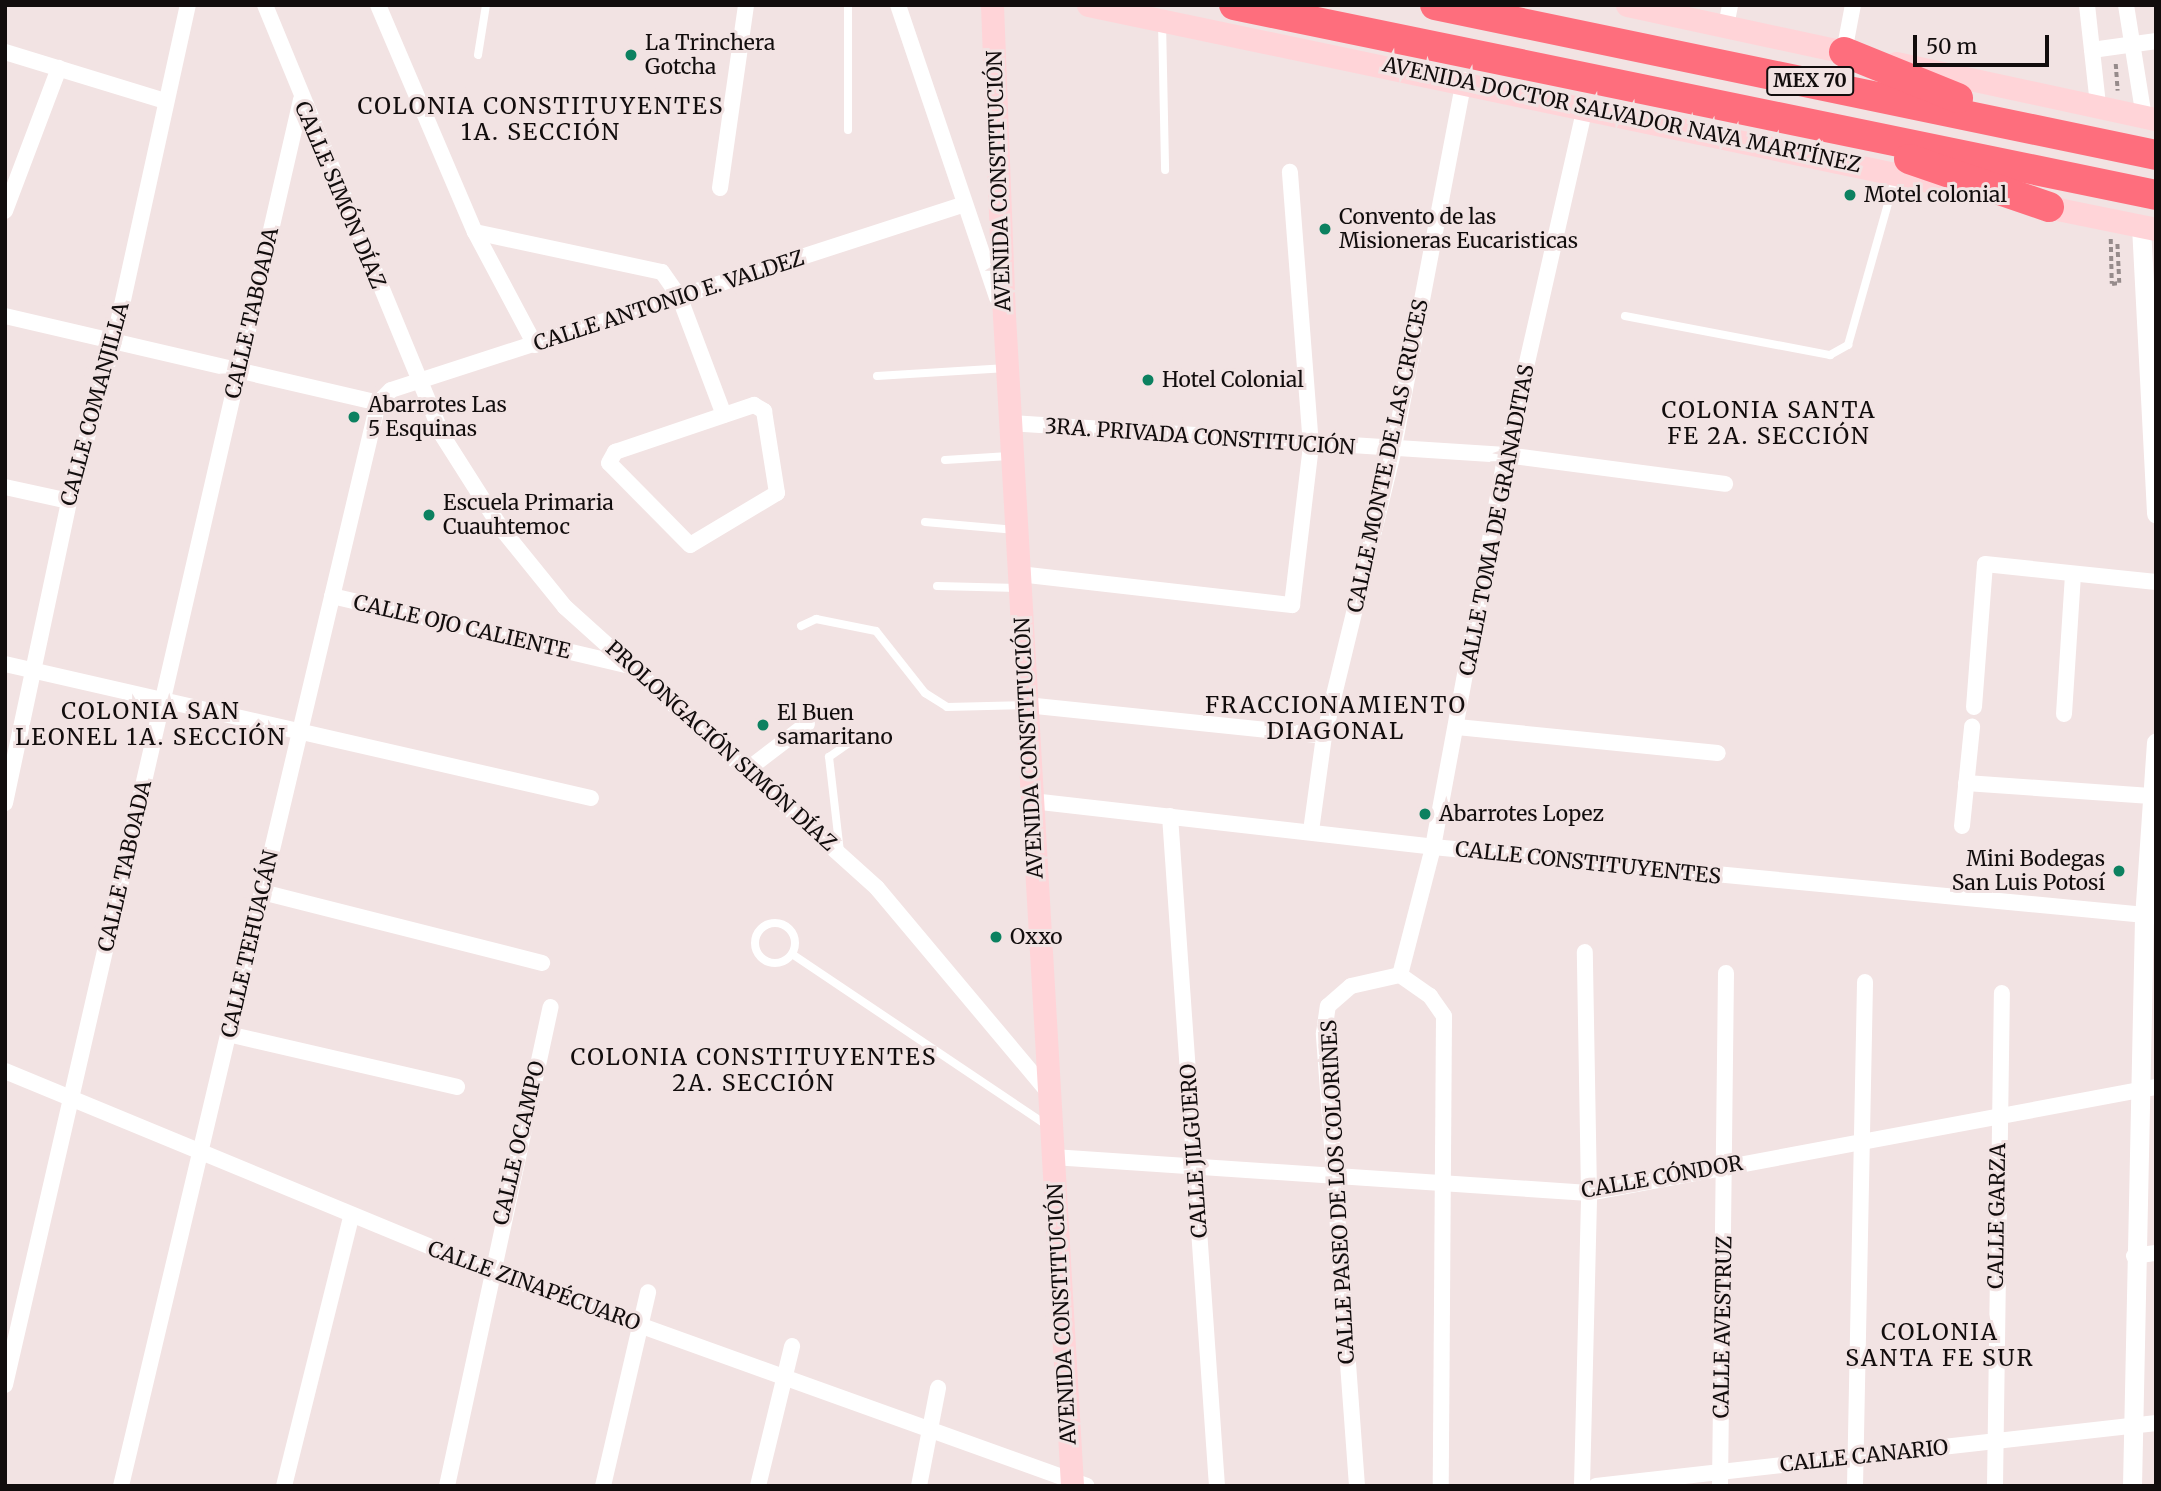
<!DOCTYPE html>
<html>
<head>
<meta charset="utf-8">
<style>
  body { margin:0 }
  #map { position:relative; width:2161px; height:1491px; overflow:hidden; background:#f2e3e3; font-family:Merriweather,serif }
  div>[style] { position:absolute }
  .path>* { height:3.5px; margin-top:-1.75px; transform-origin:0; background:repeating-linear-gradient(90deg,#968b8b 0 5px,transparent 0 8.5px) }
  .service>* { height:8px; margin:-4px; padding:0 4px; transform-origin:4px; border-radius:4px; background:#fff }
  .service>.ring { margin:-4px; padding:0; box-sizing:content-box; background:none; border:8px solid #fff; border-radius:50% }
  .minor>* { height:16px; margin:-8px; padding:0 8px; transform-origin:8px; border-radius:8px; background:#fff }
  .tertiary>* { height:19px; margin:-9.5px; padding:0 9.5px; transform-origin:9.5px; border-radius:9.5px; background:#fff }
  .secondary>* { height:23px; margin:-11.5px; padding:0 11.5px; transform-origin:11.5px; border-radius:11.5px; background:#ffd4d8 }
  .motorway>* { height:30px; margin:-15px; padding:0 15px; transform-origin:15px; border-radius:15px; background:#fe6e7d }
  .dots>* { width:19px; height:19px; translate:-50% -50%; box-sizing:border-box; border:4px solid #f2e3e3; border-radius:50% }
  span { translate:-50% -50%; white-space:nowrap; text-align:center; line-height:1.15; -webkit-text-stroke:6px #f2e3e3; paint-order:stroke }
  .shield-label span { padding:2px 5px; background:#f2e3e3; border:2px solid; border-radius:5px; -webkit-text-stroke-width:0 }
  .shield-label { font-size:19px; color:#120d0d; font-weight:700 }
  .poi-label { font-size:21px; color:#120d0d }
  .left { translate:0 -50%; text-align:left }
  .right { translate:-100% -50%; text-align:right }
  .street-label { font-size:21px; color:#120d0d }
  .neighbourhood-label { font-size:23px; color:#120d0d; letter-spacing:2px }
  .frame { position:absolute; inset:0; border:7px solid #120d0d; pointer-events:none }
  .scale { position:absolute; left:1913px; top:35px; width:136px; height:32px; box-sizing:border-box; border:4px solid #120d0d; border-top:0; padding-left:9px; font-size:21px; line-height:24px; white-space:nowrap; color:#120d0d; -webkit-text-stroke:5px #f2e3e3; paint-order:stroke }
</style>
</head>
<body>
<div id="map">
  <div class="path">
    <div style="left:2116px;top:64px;width:27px;rotate:86deg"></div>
    <div style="left:2111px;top:239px;width:45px;rotate:88.7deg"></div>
    <div style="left:2112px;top:284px;width:7px;rotate:-8deg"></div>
    <div style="left:2119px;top:283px;width:42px;rotate:-92.7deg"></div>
  </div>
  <div class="service">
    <div style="left:1162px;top:22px;width:148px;rotate:88.8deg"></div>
    <div style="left:478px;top:55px;width:51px;rotate:-80.9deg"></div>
    <div style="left:848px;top:130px;width:125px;rotate:-90deg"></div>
    <div style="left:1625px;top:316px;width:209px;rotate:10.8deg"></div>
    <div style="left:1830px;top:355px;width:21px;rotate:-29deg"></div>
    <div style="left:1848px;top:345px;width:177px;rotate:-74.2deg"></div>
    <div style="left:877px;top:376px;width:130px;rotate:-3.5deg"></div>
    <div style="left:945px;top:460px;width:64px;rotate:-3.6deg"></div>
    <div style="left:925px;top:522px;width:91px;rotate:5deg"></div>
    <div style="left:937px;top:586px;width:81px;rotate:1.4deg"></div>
    <div style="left:801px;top:626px;width:17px;rotate:-25deg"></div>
    <div style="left:816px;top:619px;width:61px;rotate:11.3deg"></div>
    <div style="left:876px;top:631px;width:79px;rotate:51.7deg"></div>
    <div style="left:925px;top:693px;width:26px;rotate:32deg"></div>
    <div style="left:947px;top:707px;width:76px;rotate:-1.5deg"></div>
    <div style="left:840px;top:852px;width:96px;rotate:-96.6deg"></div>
    <div style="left:829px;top:757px;width:38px;rotate:-35deg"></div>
    <div class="ring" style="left:755px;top:923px;width:32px;height:32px"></div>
    <div style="left:792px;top:954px;width:306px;rotate:33.9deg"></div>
  </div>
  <div class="minor">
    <div style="left:265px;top:5px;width:465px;rotate:67.6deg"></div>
    <div style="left:442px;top:435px;width:110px;rotate:57.6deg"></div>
    <div style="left:501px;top:528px;width:102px;rotate:51deg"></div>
    <div style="left:565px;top:607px;width:420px;rotate:42deg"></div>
    <div style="left:877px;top:888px;width:268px;rotate:50deg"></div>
    <div style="left:378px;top:5px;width:247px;rotate:66.9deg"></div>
    <div style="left:475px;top:232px;width:128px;rotate:62deg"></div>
    <div style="left:898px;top:5px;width:309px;rotate:71.3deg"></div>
    <div style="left:2087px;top:5px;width:101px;rotate:83.7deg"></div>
    <div style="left:2126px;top:5px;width:113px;rotate:80.9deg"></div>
    <div style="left:1726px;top:26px;width:21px;rotate:-79deg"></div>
    <div style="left:2092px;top:50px;width:65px;rotate:-8deg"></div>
    <div style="left:5px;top:52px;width:167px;rotate:17deg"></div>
    <div style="left:1844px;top:52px;width:48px;rotate:-79.2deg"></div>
    <div style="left:720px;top:188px;width:185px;rotate:-81.9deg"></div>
    <div style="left:5px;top:211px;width:153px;rotate:-69.3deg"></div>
    <div style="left:475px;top:232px;width:191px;rotate:12.1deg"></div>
    <div style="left:662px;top:272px;width:29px;rotate:55deg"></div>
    <div style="left:679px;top:296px;width:127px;rotate:69.3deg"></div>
    <div style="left:5px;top:316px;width:383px;rotate:13.1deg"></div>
    <div style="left:378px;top:403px;width:18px;rotate:-45deg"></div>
    <div style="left:391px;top:390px;width:603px;rotate:-17.95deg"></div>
    <div style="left:754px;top:405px;width:12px;rotate:31deg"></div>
    <div style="left:764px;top:411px;width:83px;rotate:81deg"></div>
    <div style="left:777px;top:493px;width:101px;rotate:149.1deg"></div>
    <div style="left:690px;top:545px;width:115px;rotate:-134.6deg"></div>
    <div style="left:609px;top:463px;width:13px;rotate:-61deg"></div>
    <div style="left:615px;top:452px;width:147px;rotate:-18.7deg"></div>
    <div style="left:1010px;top:423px;width:497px;rotate:3.7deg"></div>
    <div style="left:1506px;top:455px;width:221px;rotate:7.5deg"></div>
    <div style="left:5px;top:487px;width:66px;rotate:12.3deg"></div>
    <div style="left:1019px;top:574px;width:275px;rotate:6.5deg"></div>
    <div style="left:1292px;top:605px;width:160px;rotate:-83.2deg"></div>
    <div style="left:1311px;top:446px;width:275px;rotate:-94.4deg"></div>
    <div style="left:332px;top:596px;width:306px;rotate:13.2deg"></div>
    <div style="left:5px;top:664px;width:601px;rotate:12.88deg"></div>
    <div style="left:1026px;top:705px;width:300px;rotate:5.9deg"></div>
    <div style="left:1974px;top:707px;width:143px;rotate:-85.6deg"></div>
    <div style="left:1985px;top:564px;width:172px;rotate:6deg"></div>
    <div style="left:2064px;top:714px;width:139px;rotate:-86.3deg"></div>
    <div style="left:1457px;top:727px;width:262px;rotate:5.7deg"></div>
    <div style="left:748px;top:769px;width:74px;rotate:-37.3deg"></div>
    <div style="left:1966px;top:783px;width:185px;rotate:4deg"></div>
    <div style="left:1032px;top:801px;width:404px;rotate:6.5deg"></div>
    <div style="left:1433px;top:847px;width:726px;rotate:5.45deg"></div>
    <div style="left:5px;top:803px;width:309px;rotate:-78deg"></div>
    <div style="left:69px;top:501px;width:166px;rotate:-74.3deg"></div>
    <div style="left:114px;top:341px;width:344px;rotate:-77.6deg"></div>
    <div style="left:1170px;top:816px;width:672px;rotate:85.99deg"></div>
    <div style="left:1962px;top:826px;width:100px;rotate:-84.2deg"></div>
    <div style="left:1311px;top:831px;width:96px;rotate:-82.2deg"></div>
    <div style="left:1324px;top:736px;width:292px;rotate:-76.3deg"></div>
    <div style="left:1393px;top:452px;width:379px;rotate:-79.2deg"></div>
    <div style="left:262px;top:892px;width:289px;rotate:14.2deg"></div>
    <div style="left:1400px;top:975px;width:132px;rotate:-75.5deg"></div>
    <div style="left:1433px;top:847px;width:399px;rotate:-79.5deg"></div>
    <div style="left:1506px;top:455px;width:358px;rotate:-77.2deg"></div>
    <div style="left:228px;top:1034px;width:235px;rotate:13deg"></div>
    <div style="left:5px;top:1071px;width:524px;rotate:22.45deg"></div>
    <div style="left:489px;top:1271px;width:635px;rotate:19.78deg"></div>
    <div style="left:1053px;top:1157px;width:537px;rotate:3.84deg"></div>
    <div style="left:1589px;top:1193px;width:577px;rotate:-10.59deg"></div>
    <div style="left:2134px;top:1256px;width:22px;rotate:-8deg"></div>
    <div style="left:5px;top:1385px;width:1319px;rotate:-77.03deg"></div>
    <div style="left:121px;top:1486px;width:1113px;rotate:-76.65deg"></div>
    <div style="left:284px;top:1486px;width:276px;rotate:-76deg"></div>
    <div style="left:447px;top:1486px;width:490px;rotate:-77.8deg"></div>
    <div style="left:603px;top:1486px;width:199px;rotate:-76.9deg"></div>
    <div style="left:758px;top:1486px;width:144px;rotate:-76.3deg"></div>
    <div style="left:919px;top:1486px;width:100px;rotate:-79deg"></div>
    <div style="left:1357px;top:1486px;width:454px;rotate:-94.2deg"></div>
    <div style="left:1324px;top:1033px;width:27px;rotate:-82deg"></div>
    <div style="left:1328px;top:1006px;width:30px;rotate:-41deg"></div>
    <div style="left:1351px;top:986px;width:50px;rotate:-12.7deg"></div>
    <div style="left:1400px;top:975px;width:37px;rotate:35deg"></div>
    <div style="left:1430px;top:996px;width:24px;rotate:55deg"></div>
    <div style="left:1444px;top:1016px;width:470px;rotate:90.4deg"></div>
    <div style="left:1582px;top:1486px;width:293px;rotate:-88.6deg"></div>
    <div style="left:1589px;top:1193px;width:241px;rotate:-91deg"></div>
    <div style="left:1596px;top:1486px;width:564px;rotate:-6.42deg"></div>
    <div style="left:1720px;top:1486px;width:513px;rotate:-89.33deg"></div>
    <div style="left:1855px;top:1486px;width:504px;rotate:-88.86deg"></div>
    <div style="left:1995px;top:1486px;width:493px;rotate:-89.2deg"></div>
  </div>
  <div class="tertiary">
    <div style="left:2141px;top:226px;width:288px;rotate:87deg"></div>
    <div style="left:2132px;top:1486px;width:568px;rotate:-88.79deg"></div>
    <div style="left:2144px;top:918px;width:176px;rotate:-86.1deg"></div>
  </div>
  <div class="secondary">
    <div style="left:992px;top:5px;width:311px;rotate:87.8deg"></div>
    <div style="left:1004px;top:316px;width:1172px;rotate:86.67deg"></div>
    <div style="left:1088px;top:5px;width:883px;rotate:11.83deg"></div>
    <div style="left:1627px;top:5px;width:237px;rotate:12.2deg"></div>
    <div style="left:1896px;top:63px;width:266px;rotate:12.2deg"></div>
    <div style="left:2033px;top:204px;width:126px;rotate:11.5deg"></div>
  </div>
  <div class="motorway">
    <div style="left:1234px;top:5px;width:941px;rotate:11.64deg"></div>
    <div style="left:1435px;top:5px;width:736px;rotate:11.75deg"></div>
    <div style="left:1844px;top:52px;width:123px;rotate:22deg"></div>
    <div style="left:1909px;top:159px;width:148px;rotate:18.9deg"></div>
  </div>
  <div class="dots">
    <div style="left:631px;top:55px;background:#0c8160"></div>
    <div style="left:1850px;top:195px;background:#0c8160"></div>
    <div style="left:1325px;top:229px;background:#0c8160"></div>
    <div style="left:1148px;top:380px;background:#0c8160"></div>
    <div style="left:354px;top:417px;background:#0c8160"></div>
    <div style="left:429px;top:515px;background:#0c8160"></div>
    <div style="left:763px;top:725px;background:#0c8160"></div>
    <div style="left:1425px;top:814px;background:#0c8160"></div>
    <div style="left:2119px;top:871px;background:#0c8160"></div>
    <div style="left:996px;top:937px;background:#0c8160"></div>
  </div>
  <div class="shield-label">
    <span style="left:1810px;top:81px">MEX 70</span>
  </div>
  <div class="poi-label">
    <span class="left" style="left:645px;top:55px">La Trinchera<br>Gotcha</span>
    <span class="left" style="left:1864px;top:195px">Motel colonial</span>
    <span class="left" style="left:1339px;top:229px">Convento de las<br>Misioneras Eucaristicas</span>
    <span class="left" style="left:1162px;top:380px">Hotel Colonial</span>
    <span class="left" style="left:368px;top:417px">Abarrotes Las<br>5 Esquinas</span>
    <span class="left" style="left:443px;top:515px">Escuela Primaria<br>Cuauhtemoc</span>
    <span class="left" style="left:777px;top:725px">El Buen<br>samaritano</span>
    <span class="left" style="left:1439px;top:814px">Abarrotes Lopez</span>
    <span class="right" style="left:2105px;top:871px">Mini Bodegas<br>San Luis Potosí</span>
    <span class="left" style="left:1010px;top:937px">Oxxo</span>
  </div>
  <div class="street-label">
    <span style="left:1622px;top:115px;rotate:12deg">AVENIDA DOCTOR SALVADOR NAVA MARTÍNEZ</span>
    <span style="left:999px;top:181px;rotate:-92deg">AVENIDA CONSTITUCIÓN</span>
    <span style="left:340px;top:195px;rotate:67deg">CALLE SIMÓN DÍAZ</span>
    <span style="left:669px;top:301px;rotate:-18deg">CALLE ANTONIO E. VALDEZ</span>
    <span style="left:252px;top:313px;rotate:-77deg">CALLE TABOADA</span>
    <span style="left:95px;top:404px;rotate:-75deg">CALLE COMANJILLA</span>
    <span style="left:1200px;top:437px;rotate:4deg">3RA. PRIVADA CONSTITUCIÓN</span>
    <span style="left:1388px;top:456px;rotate:-78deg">CALLE MONTE DE LAS CRUCES</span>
    <span style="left:1497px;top:520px;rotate:-79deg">CALLE TOMA DE GRANADITAS</span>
    <span style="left:462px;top:627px;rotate:13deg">CALLE OJO CALIENTE</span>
    <span style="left:721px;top:746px;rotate:42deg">PROLONGACIÓN SIMÓN DÍAZ</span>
    <span style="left:1029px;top:748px;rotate:-93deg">AVENIDA CONSTITUCIÓN</span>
    <span style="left:1588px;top:863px;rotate:6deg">CALLE CONSTITUYENTES</span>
    <span style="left:125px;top:866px;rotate:-77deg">CALLE TABOADA</span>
    <span style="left:250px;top:944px;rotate:-77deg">CALLE TEHUACÁN</span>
    <span style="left:519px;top:1143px;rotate:-77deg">CALLE OCAMPO</span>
    <span style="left:1194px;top:1151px;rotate:-94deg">CALLE JILGUERO</span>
    <span style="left:1662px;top:1177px;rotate:-10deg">CALLE CÓNDOR</span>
    <span style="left:1338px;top:1192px;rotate:-93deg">CALLE PASEO DE LOS COLORINES</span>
    <span style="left:1997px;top:1216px;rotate:-89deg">CALLE GARZA</span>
    <span style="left:534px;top:1286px;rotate:20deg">CALLE ZINAPÉCUARO</span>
    <span style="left:1062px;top:1314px;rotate:-93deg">AVENIDA CONSTITUCIÓN</span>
    <span style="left:1723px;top:1327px;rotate:-89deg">CALLE AVESTRUZ</span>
    <span style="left:1864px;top:1456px;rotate:-6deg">CALLE CANARIO</span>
  </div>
  <div class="neighbourhood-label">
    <span style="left:541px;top:119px">COLONIA CONSTITUYENTES<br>1A. SECCIÓN</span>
    <span style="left:1769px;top:423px">COLONIA SANTA<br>FE 2A. SECCIÓN</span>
    <span style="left:1336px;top:718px">FRACCIONAMIENTO<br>DIAGONAL</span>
    <span style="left:151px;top:724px">COLONIA SAN<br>LEONEL 1A. SECCIÓN</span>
    <span style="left:754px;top:1070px">COLONIA CONSTITUYENTES<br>2A. SECCIÓN</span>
    <span style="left:1940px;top:1345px">COLONIA<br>SANTA FE SUR</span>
  </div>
  <div class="frame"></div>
  <div class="scale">50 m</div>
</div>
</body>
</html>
